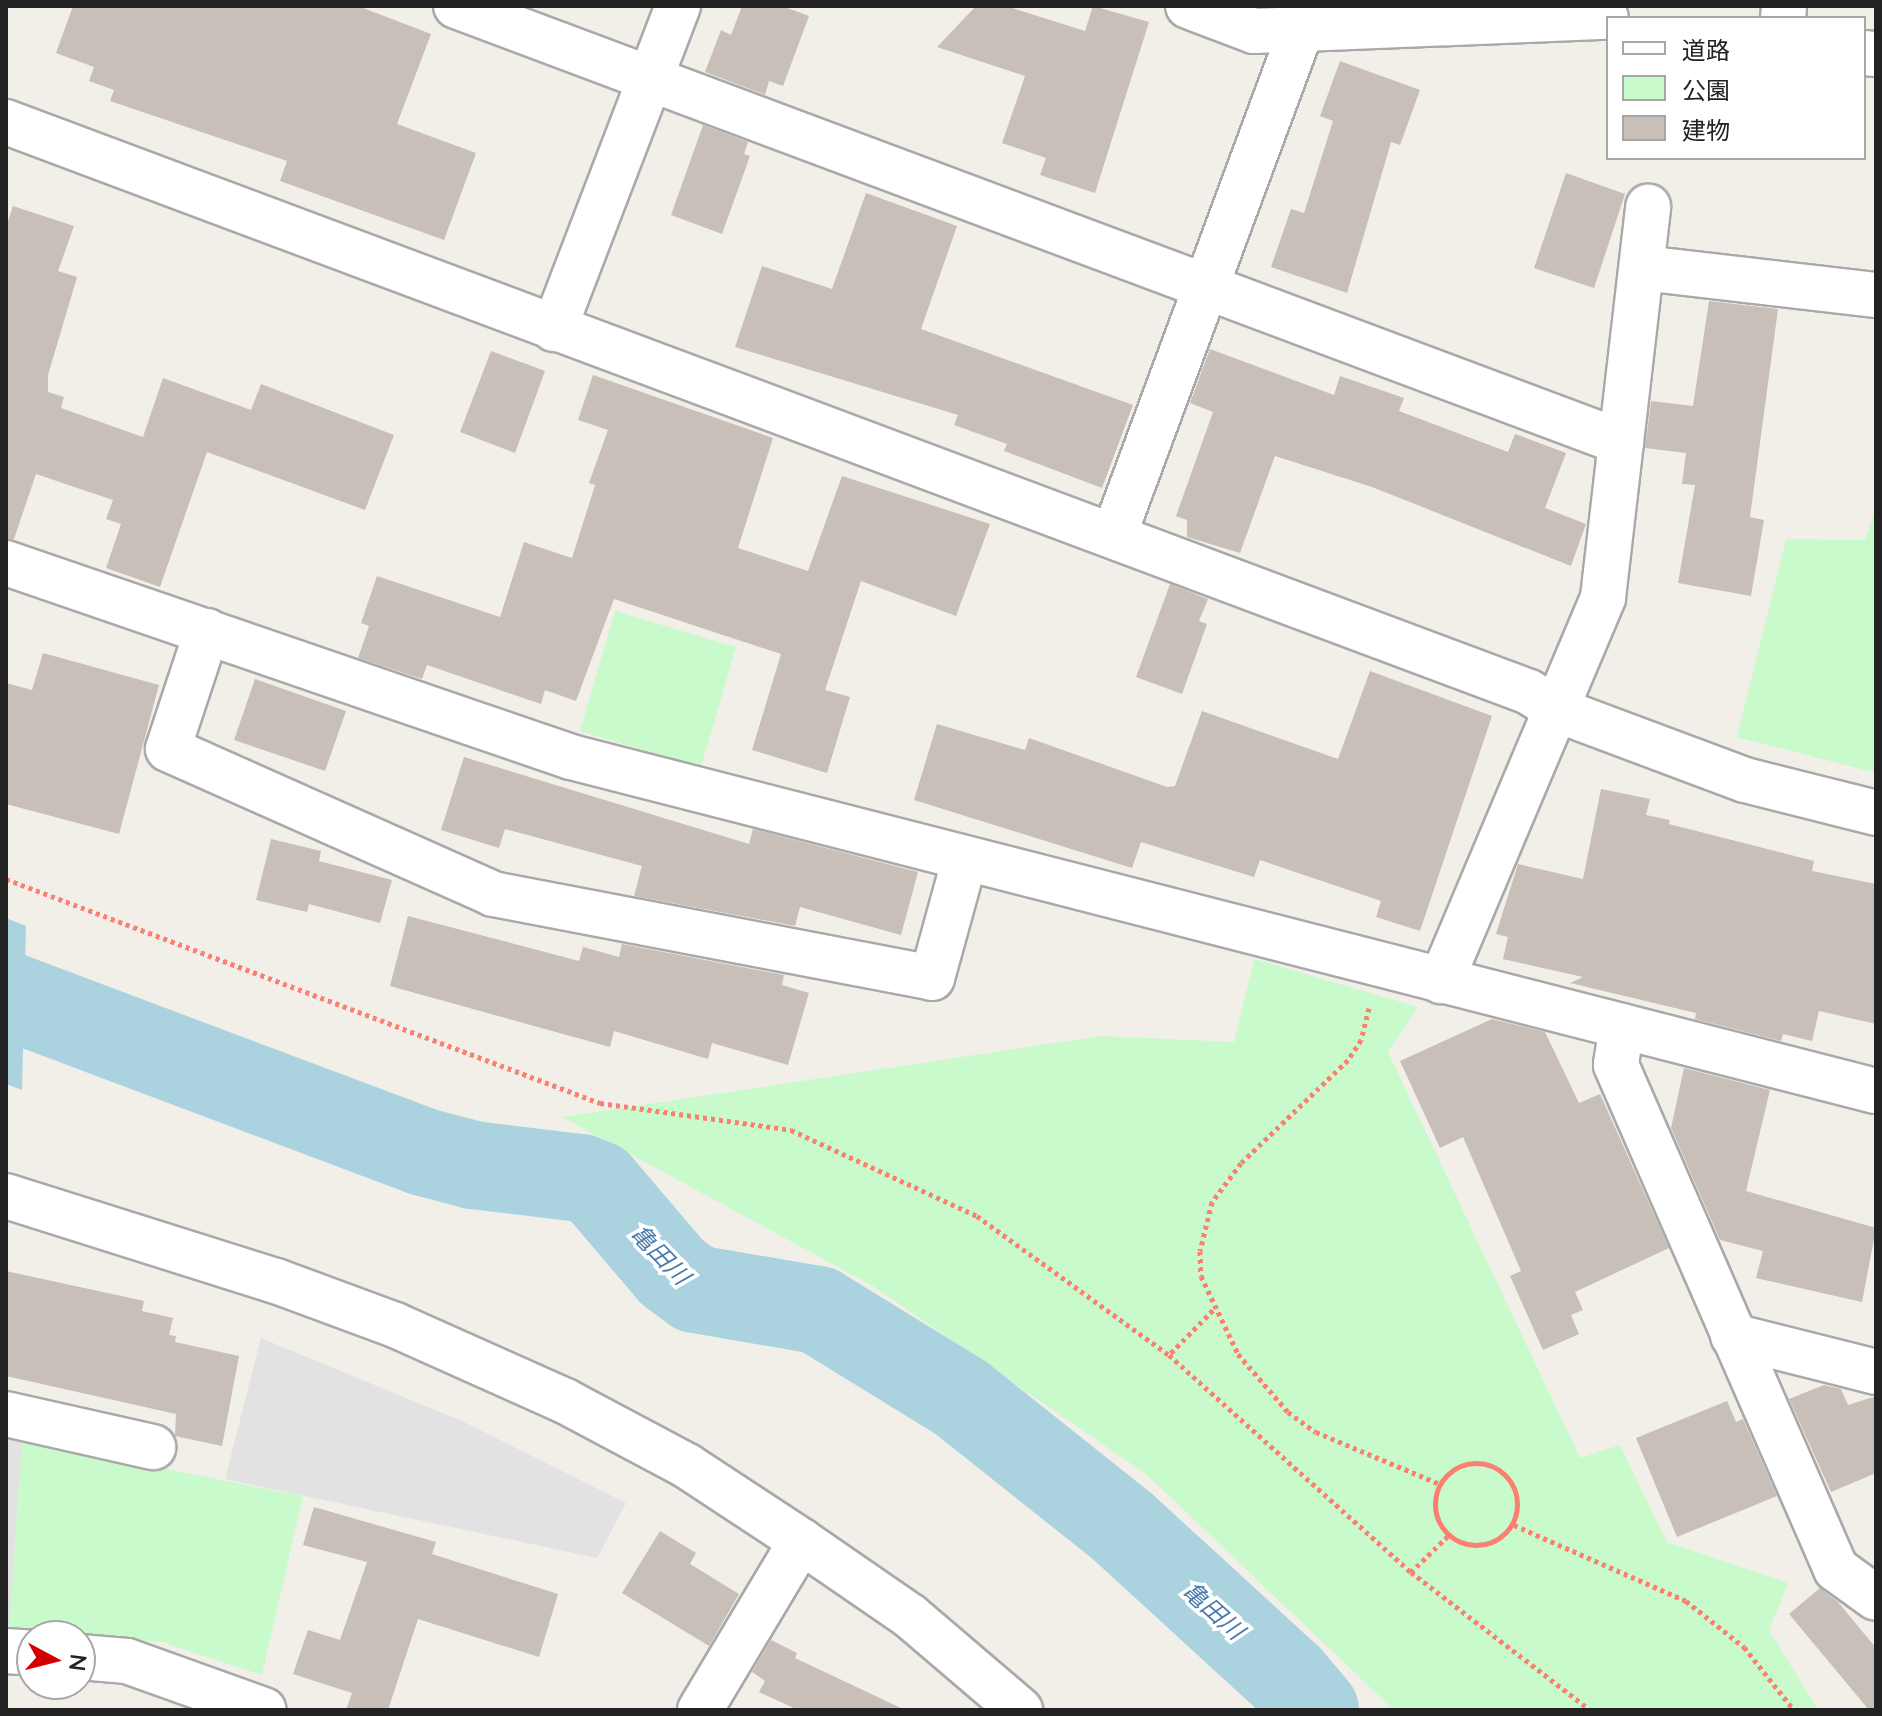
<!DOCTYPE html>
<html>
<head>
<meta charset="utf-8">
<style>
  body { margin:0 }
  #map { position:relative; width:1882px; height:1716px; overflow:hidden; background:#f2efe9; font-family:Lato,"Noto Sans JP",sans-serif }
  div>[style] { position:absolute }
  .park>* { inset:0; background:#c8facc }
  .parking>* { inset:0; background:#e2e2e2 }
  .water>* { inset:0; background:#aad3df }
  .river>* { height:88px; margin:-44px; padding:0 44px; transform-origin:44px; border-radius:44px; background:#aad3df }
  .building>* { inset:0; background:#c7bfb8 }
  .path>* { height:5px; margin-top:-2.5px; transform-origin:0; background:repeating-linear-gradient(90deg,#fa8072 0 4px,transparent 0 8px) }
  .path>.ring { margin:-2.5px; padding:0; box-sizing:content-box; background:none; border:5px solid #fa8072; border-radius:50% }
  .roads { filter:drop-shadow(2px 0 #a9a9a9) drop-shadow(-2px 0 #a9a9a9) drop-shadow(0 2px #a9a9a9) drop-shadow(0 -2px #a9a9a9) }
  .minor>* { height:44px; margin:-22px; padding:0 22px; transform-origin:22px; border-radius:22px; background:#fff }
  span { translate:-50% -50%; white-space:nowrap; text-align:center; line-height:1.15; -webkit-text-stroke:7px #fff; paint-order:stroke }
  .water-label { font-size:24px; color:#4a7aab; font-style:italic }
  .frame { position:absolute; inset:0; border:8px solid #222; pointer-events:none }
  .legend { position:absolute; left:1606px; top:16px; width:260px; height:144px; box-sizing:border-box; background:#fff; border:2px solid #a7a7a7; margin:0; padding:10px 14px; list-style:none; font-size:24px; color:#222 }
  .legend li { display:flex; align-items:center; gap:16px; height:40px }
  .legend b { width:40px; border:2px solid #a7a7a7 }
  .north { position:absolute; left:16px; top:1620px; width:80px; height:80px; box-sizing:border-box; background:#fff; border:2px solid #a7a7a7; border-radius:50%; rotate:97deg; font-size:22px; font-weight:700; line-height:32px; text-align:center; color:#222 }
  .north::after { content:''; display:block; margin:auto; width:28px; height:36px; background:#d40000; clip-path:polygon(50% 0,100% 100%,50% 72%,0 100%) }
</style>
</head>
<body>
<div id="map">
  <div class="park">
    <div style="clip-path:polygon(1876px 506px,1876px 773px,1737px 737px,1786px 539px,1865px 540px)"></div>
    <div style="clip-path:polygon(615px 611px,736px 647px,701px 767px,580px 731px)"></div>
    <div style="clip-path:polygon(1254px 959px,1418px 1007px,1388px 1052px,1580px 1458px,1620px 1445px,1667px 1542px,1788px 1583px,1769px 1630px,1818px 1710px,1394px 1710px,1146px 1474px,873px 1286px,562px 1117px,1101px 1036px,1234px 1042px)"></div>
    <div style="clip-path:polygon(22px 1441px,303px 1496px,262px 1675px,162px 1642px,9px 1628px)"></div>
  </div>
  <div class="parking">
    <div style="clip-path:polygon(261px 1338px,464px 1422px,626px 1503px,597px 1558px,225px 1479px)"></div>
    <div style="clip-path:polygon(6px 1437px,22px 1441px,9px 1628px,6px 1627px)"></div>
  </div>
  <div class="water">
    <div style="clip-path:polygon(6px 918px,26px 926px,22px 1090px,6px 1084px)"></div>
  </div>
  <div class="river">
    <div style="left:6px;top:995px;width:447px;rotate:20.6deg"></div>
    <div style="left:424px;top:1152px;width:51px;rotate:14.9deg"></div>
    <div style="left:473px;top:1165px;width:109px;rotate:6.9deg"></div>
    <div style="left:581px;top:1178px;width:18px;rotate:22deg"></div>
    <div style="left:598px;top:1185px;width:114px;rotate:49.6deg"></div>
    <div style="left:672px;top:1272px;width:29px;rotate:36deg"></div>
    <div style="left:695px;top:1289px;width:125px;rotate:9.7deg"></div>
    <div style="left:818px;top:1310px;width:168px;rotate:31.6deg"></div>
    <div style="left:961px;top:1398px;width:207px;rotate:38.5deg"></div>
    <div style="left:1123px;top:1527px;width:224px;rotate:42.5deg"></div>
    <div style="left:1288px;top:1678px;width:42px;rotate:49.8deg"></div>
  </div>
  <div class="building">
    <div style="clip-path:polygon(73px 6px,358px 6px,431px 34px,397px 124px,476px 153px,444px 240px,280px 181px,287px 161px,110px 101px,114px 90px,89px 81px,94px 67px,56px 53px)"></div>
    <div style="clip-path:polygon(742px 6px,782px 6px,809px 16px,783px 86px,769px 81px,765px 95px,705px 72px,721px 30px,731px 35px)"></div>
    <div style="clip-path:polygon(976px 6px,1006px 6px,1085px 31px,1093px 6px,1149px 22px,1095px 193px,1040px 175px,1046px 158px,1002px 143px,1025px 76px,937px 47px)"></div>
    <div style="clip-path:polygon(1340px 61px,1420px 90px,1400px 145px,1391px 142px,1347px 293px,1271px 267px,1291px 209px,1304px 213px,1333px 121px,1320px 116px)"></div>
    <div style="clip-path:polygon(703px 125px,748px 142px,744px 154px,750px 156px,722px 234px,671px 215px)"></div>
    <div style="clip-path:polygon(1566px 173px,1625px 194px,1594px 288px,1534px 268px)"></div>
    <div style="clip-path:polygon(866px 193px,957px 226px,921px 329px,1133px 405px,1102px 488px,1004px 451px,1007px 444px,954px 425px,958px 415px,735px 347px,762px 266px,832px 289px)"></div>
    <div style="clip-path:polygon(13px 206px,74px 226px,58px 271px,77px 277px,48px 375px,48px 392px,64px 397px,61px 408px,143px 437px,163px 378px,251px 410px,261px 384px,394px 435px,365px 510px,207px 452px,160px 587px,106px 568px,121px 524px,106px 519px,113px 500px,36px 474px,14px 539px,6px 539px,6px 227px)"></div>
    <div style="clip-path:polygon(1709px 301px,1778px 309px,1750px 517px,1764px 520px,1751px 596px,1678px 583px,1695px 485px,1682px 484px,1686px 453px,1645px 448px,1651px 401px,1693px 406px)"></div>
    <div style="clip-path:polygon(1210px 349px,1334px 395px,1340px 376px,1404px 398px,1399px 411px,1508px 452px,1515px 434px,1566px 453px,1545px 508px,1586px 524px,1571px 566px,1372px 487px,1275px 456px,1240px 553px,1187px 537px,1187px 520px,1176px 516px,1213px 412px,1190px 403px)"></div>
    <div style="clip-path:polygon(491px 351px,545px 371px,515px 453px,460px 432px)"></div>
    <div style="clip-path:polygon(593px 375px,773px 438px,738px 548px,808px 571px,842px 476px,990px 524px,956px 616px,861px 581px,825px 690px,850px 697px,827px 773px,752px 750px,781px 654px,614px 599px,576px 701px,545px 690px,541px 704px,427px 665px,422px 679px,358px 658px,369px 626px,361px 623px,377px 576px,500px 617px,524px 542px,572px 558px,595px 485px,589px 483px,608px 430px,578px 420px)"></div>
    <div style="clip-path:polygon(1170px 584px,1208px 599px,1199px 621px,1207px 624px,1182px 694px,1136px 677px)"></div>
    <div style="clip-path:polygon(43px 653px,159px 685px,119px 834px,6px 804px,6px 683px,32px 690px)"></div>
    <div style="clip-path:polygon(1370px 671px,1492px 716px,1420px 931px,1376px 917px,1381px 901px,1260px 860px,1254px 877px,1141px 842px,1132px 868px,914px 800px,937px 724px,1025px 750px,1029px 738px,1167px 787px,1175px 786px,1202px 711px,1338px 759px)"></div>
    <div style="clip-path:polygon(255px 679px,346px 711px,325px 771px,234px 740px)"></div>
    <div style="clip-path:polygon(464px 757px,749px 844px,753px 829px,918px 872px,901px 935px,800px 907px,795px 926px,634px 896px,642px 866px,505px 829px,499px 848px,441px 830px)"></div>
    <div style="clip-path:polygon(1601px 789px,1650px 799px,1646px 815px,1670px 820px,1669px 824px,1814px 861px,1812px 871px,1876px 884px,1876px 1024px,1819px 1011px,1812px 1041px,1783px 1034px,1781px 1041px,1695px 1019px,1696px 1013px,1570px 983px,1583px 977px,1503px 959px,1508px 937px,1496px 934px,1518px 864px,1583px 879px)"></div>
    <div style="clip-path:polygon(271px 839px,321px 851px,319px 861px,392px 880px,380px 923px,309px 904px,307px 912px,256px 900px)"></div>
    <div style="clip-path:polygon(408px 916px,579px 961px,583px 947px,619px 957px,622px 944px,784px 975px,782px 985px,809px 993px,788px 1065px,712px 1043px,708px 1059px,614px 1031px,610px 1047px,390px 986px)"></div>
    <div style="clip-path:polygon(1492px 1019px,1545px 1032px,1579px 1103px,1600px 1094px,1669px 1248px,1575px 1292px,1583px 1310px,1571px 1315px,1579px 1334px,1543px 1350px,1510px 1276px,1521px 1271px,1463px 1137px,1440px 1148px,1400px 1061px)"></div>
    <div style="clip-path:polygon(1684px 1068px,1770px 1090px,1746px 1191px,1876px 1228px,1862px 1302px,1756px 1278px,1763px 1251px,1720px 1240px,1671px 1128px)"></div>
    <div style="clip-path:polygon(6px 1271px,144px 1301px,142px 1311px,173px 1318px,169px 1335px,176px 1336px,175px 1342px,239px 1356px,222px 1446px,175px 1436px,176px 1414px,6px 1376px)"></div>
    <div style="clip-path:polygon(1824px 1385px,1841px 1389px,1848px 1405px,1876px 1396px,1876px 1473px,1831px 1492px,1789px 1399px)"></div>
    <div style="clip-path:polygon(1727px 1401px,1736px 1422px,1743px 1419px,1777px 1496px,1677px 1537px,1636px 1438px)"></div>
    <div style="clip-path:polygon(314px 1507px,436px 1542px,432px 1554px,558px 1594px,539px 1657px,418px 1619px,388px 1710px,346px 1710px,352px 1693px,293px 1674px,308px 1630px,340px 1640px,367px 1562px,303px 1545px)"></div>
    <div style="clip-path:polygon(660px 1531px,696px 1553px,690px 1564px,739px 1594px,709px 1646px,622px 1593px)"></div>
    <div style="clip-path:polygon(1820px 1588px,1838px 1602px,1876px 1648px,1876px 1710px,1869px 1710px,1789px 1614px)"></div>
    <div style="clip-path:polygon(771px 1640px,797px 1653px,795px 1658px,905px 1710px,798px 1710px,759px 1692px,765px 1681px,752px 1672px)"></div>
  </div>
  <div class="path">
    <div style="left:6px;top:879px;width:635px;rotate:20.66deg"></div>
    <div style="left:600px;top:1103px;width:193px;rotate:8deg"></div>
    <div style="left:791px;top:1130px;width:205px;rotate:24.8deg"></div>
    <div style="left:977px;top:1216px;width:237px;rotate:35.9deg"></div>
    <div style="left:1369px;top:1008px;width:33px;rotate:104deg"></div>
    <div style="left:1361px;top:1040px;width:24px;rotate:123deg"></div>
    <div style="left:1348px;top:1060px;width:149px;rotate:136.1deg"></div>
    <div style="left:1241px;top:1163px;width:49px;rotate:126.6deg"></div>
    <div style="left:1212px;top:1202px;width:50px;rotate:103.8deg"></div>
    <div style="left:1200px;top:1251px;width:25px;rotate:88deg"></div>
    <div style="left:1201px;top:1276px;width:86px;rotate:64.6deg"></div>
    <div style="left:1238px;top:1354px;width:77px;rotate:49.2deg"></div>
    <div style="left:1288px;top:1412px;width:34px;rotate:36deg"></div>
    <div style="left:1316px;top:1432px;width:134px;rotate:22.8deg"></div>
    <div style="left:1213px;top:1310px;width:63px;rotate:134.4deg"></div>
    <div style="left:1169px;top:1355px;width:325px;rotate:41.9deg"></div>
    <div class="ring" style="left:1435px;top:1463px;width:77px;height:77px"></div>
    <div style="left:1514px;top:1525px;width:188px;rotate:23.8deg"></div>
    <div style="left:1686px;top:1601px;width:74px;rotate:38.4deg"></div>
    <div style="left:1744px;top:1647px;width:80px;rotate:51.6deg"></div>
    <div style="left:1448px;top:1536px;width:52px;rotate:135.8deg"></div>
    <div style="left:1411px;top:1572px;width:226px;rotate:37.6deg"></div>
  </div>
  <div class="roads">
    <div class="minor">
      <div style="left:456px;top:6px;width:1244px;rotate:20.52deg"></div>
      <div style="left:1621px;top:442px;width:157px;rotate:96.6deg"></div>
      <div style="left:1603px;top:598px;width:416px;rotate:112.9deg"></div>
      <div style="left:1188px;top:6px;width:71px;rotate:20.7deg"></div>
      <div style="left:1254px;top:31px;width:352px;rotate:-2.3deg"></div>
      <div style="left:1783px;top:18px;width:12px;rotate:-85deg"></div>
      <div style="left:1864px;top:53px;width:12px;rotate:5deg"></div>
      <div style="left:6px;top:122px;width:1626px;rotate:20.52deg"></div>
      <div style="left:1529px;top:692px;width:31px;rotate:33deg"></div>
      <div style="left:1555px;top:709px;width:203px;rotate:20.5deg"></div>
      <div style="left:1745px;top:780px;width:135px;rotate:14.1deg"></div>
      <div style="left:1642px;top:268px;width:236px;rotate:6.6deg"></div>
      <div style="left:554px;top:329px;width:346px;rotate:-69deg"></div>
      <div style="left:1621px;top:442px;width:237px;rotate:-83.4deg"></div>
      <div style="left:1114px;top:535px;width:564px;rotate:-69.67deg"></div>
      <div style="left:6px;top:563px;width:597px;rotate:18.95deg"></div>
      <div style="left:571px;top:757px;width:1347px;rotate:14.36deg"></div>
      <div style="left:207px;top:631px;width:124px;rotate:108.3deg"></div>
      <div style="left:168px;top:749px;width:356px;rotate:24deg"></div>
      <div style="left:493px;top:894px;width:447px;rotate:10.8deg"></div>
      <div style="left:932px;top:978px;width:124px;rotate:-74.6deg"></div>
      <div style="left:1622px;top:1026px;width:39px;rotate:99deg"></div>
      <div style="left:1616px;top:1065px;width:550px;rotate:66.42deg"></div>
      <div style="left:1836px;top:1569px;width:49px;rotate:35.9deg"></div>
      <div style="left:6px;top:1196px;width:283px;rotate:17.5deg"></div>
      <div style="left:276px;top:1281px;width:127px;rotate:20.3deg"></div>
      <div style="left:395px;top:1325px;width:186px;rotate:24.1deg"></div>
      <div style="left:565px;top:1401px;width:138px;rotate:28deg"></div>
      <div style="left:687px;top:1466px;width:136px;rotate:33.3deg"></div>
      <div style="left:801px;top:1541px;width:132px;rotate:34.5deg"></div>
      <div style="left:910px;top:1616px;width:145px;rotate:40.5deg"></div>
      <div style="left:1733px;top:1336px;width:147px;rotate:14.1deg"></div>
      <div style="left:6px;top:1414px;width:151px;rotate:12.7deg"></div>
      <div style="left:6px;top:1651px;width:26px;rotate:4deg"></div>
      <div style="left:80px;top:1657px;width:47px;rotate:4.9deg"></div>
      <div style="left:127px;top:1661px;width:145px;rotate:19.7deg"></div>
      <div style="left:700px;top:1710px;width:197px;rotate:-59.1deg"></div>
    </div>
  </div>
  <div class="water-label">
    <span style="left:661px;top:1254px;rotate:46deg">亀田川</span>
    <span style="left:1214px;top:1610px;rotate:42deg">亀田川</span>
  </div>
  <div class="frame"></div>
  <ul class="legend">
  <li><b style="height:10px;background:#fff"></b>道路</li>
  <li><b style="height:22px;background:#c8facc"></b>公園</li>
  <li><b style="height:22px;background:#c7bfb8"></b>建物</li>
  </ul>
  <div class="north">N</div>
</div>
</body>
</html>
